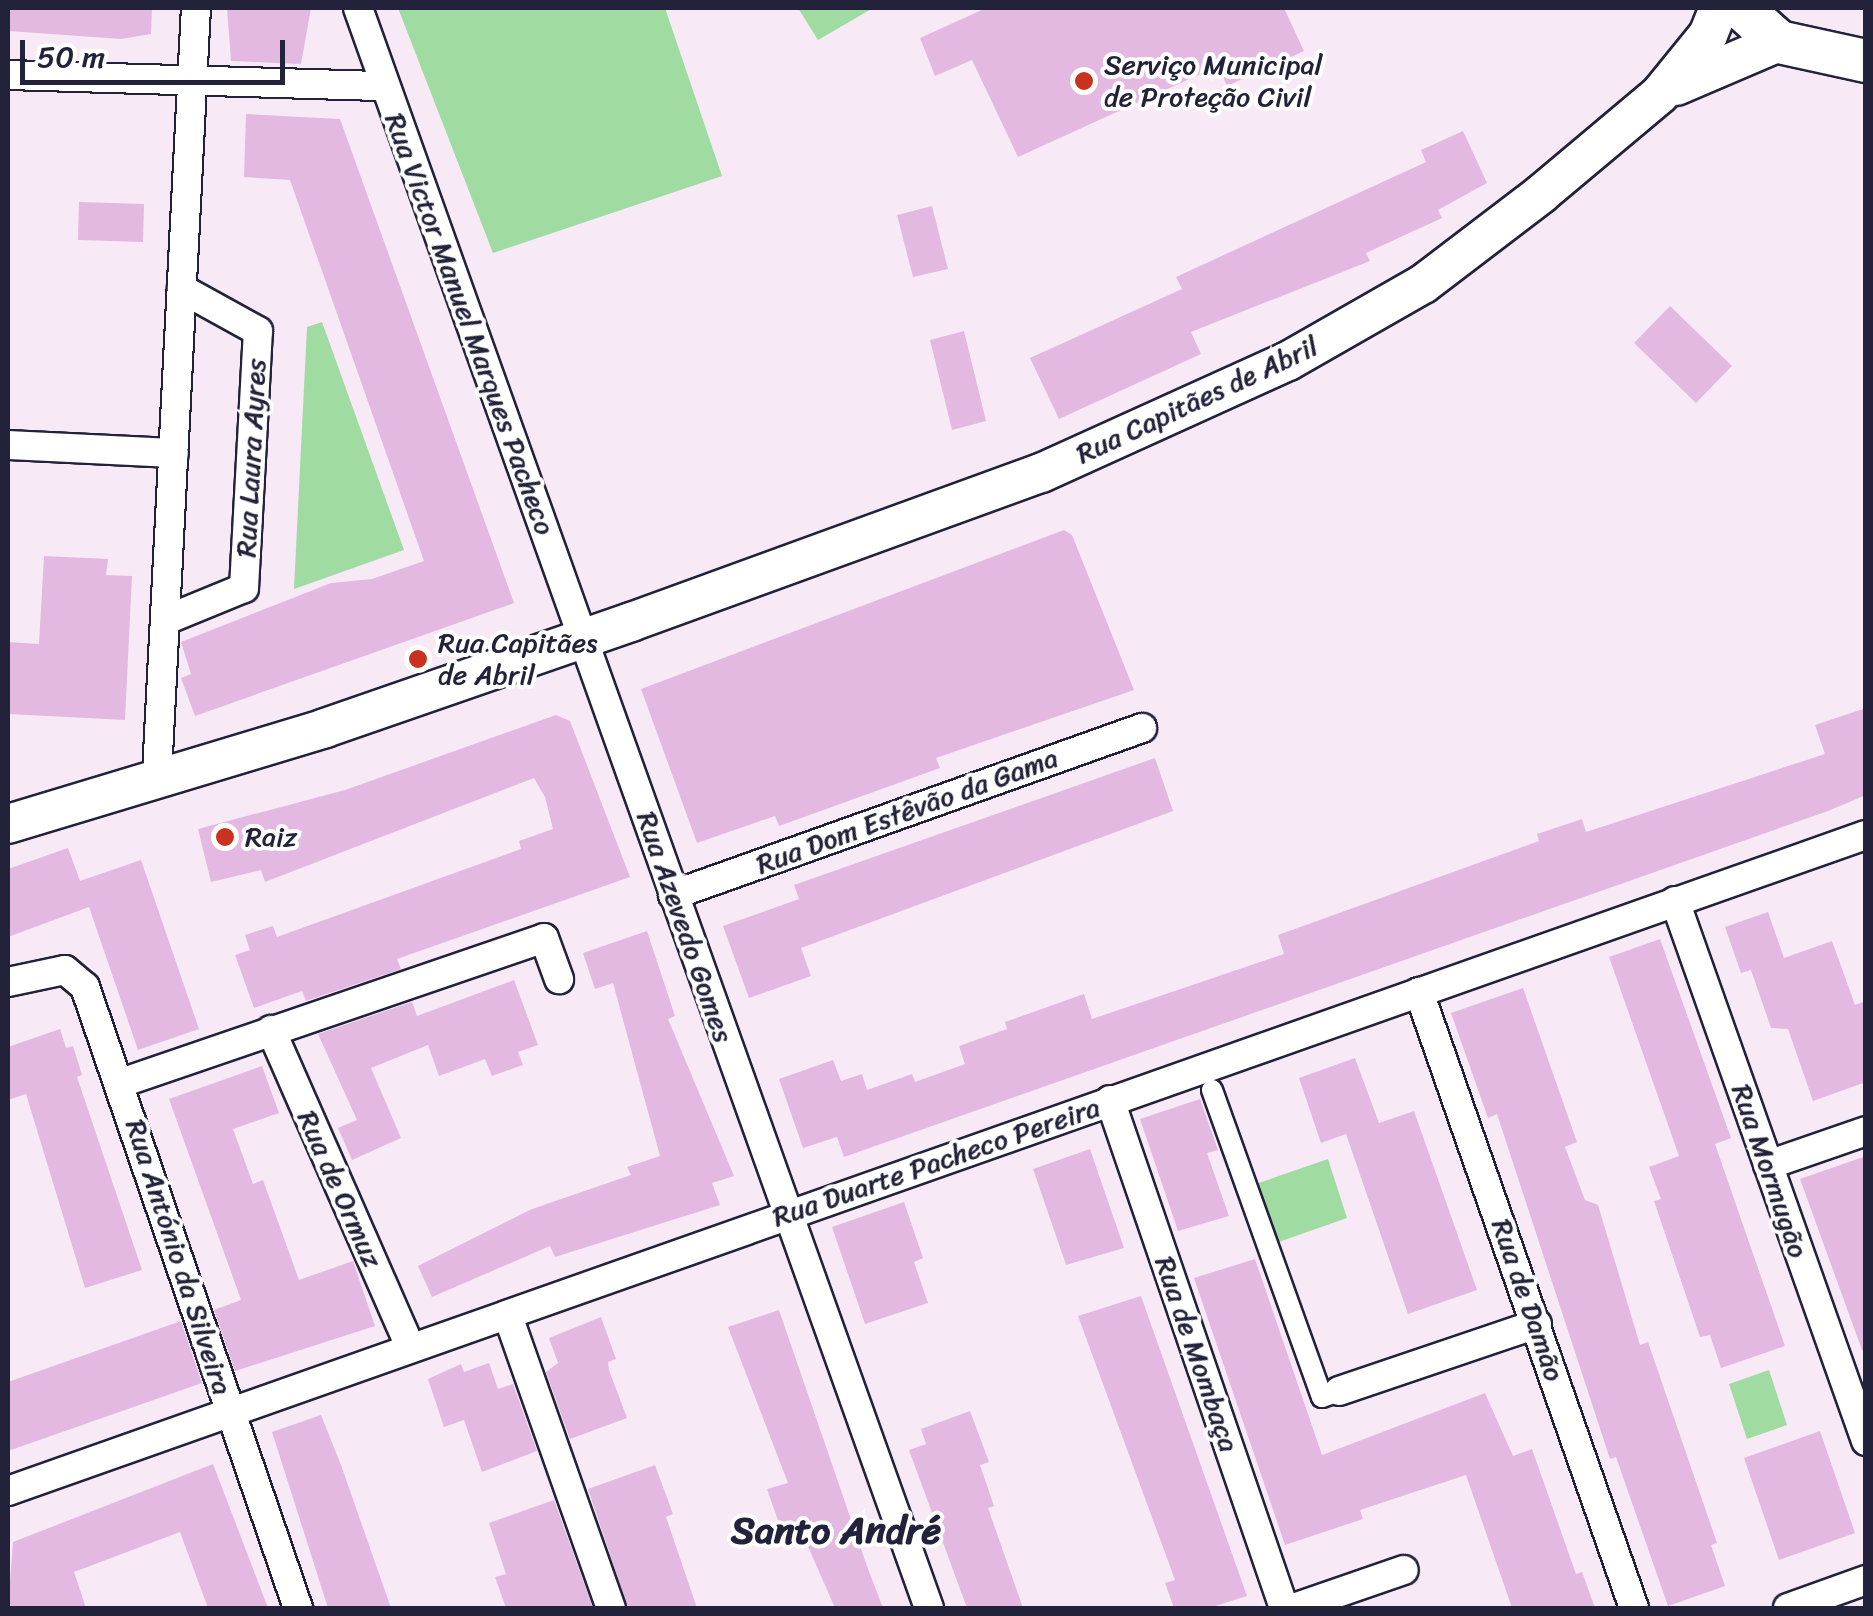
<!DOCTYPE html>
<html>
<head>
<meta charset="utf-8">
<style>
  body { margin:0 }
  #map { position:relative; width:1873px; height:1616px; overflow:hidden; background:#f7eaf6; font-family:Sriracha,sans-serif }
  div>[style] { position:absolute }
  .green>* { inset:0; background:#a0dba2 }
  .building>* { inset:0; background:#e3b9e1 }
  .roads { filter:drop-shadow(2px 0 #22223b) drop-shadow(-2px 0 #22223b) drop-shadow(0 2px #22223b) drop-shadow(0 -2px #22223b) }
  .pedestrian>* { height:20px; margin:-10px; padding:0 10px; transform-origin:10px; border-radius:10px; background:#fff }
  .minor>* { height:28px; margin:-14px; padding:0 14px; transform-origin:14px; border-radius:14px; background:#fff }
  .secondary>* { height:38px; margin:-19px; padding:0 19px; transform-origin:19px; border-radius:19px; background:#fff }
  .primary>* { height:42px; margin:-21px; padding:0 21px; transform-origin:21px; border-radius:21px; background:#fff }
  .dots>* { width:28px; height:28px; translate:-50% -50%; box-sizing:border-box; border:5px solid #fff; border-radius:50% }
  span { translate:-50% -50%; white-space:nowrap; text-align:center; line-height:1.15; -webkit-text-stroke:8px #fff; paint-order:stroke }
  .poi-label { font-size:28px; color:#22223b }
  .left { translate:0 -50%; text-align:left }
  .street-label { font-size:28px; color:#22223b }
  .district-label { font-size:38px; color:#22223b; font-weight:700 }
  .frame { position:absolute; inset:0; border:10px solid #22223b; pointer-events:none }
  .scale { position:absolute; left:20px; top:40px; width:265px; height:45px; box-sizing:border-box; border:5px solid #22223b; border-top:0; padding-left:12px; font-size:30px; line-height:35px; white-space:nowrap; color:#22223b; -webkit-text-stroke:8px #fff; paint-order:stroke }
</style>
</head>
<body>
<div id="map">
  <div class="green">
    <div style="clip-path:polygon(398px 8px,665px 8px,722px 176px,493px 253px)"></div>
    <div style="clip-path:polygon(798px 8px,873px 8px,818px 40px)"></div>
    <div style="clip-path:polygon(322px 322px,404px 550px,294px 589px,307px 327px)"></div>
    <div style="clip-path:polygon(1328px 1159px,1347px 1218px,1273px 1244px,1250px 1186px)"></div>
    <div style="clip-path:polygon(1769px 1370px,1787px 1425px,1747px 1439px,1729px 1384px)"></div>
  </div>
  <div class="building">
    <div style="clip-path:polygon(8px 8px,152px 8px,151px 34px,121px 39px,8px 31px)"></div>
    <div style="clip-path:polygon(227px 8px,311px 8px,301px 64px,231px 61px)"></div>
    <div style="clip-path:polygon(986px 8px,1284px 8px,1304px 51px,1227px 86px,1218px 66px,1018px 157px,972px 60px,935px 76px,920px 38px)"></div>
    <div style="clip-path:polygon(246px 114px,340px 119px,514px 603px,195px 716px,181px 678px,191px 674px,181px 642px,331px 583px,372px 579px,424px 561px,290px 180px,244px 177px)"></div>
    <div style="clip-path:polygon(1463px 131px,1487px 183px,1438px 210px,1442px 218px,1366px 253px,1370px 261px,1191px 332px,1201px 354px,1059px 419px,1030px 358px,1182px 289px,1176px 277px,1426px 162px,1421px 150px)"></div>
    <div style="clip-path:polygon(79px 202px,144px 204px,143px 242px,78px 240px)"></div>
    <div style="clip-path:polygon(932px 206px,948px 269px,913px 277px,897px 215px)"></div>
    <div style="clip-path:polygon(1670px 306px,1732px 366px,1696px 403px,1634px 343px)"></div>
    <div style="clip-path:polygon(964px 331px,986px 421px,952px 430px,930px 340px)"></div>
    <div style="clip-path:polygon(1064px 530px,1072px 535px,1134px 690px,936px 758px,940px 768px,779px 826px,775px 816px,697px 843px,641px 689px)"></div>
    <div style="clip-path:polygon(44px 556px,108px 559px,106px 575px,132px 576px,125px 720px,8px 714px,8px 642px,39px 644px)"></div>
    <div style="clip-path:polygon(1866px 708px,1866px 795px,1828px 811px,844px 1157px,837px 1137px,803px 1148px,779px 1079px,833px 1060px,841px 1081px,862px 1074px,867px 1090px,912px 1074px,915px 1082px,965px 1064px,959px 1046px,1007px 1029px,1005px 1022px,1084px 994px,1092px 1019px,1284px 954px,1278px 935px,1539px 841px,1537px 834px,1582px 819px,1586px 832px,1825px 754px,1815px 725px)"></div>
    <div style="clip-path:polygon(556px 715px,570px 721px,630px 877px,397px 959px,401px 969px,306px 1001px,302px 991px,254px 1008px,235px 955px,250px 950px,245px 935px,273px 926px,277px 937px,521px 849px,519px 841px,553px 829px,545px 797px,534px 778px,265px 882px,261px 870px,211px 882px,198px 829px,345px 790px)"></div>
    <div style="clip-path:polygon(1155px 758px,1173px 811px,801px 948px,811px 976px,749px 998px,723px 926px,799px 899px,794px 885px)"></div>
    <div style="clip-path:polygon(68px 848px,80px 881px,141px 860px,199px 1029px,138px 1050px,89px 907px,8px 937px,8px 869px)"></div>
    <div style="clip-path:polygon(1768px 912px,1784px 958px,1832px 941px,1855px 1005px,1866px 1001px,1866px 1082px,1813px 1101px,1788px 1029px,1771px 1028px,1751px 970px,1741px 973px,1725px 927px)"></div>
    <div style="clip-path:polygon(647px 931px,675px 1016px,668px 1019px,734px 1176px,712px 1183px,720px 1205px,555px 1257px,550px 1246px,432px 1297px,418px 1266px,532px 1209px,631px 1175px,627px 1167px,660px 1156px,613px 983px,595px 989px,583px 953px)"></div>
    <div style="clip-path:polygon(1660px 939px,1731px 1138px,1715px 1144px,1785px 1346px,1721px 1368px,1710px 1335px,1700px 1337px,1654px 1201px,1661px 1199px,1649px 1167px,1679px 1156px,1609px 957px)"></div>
    <div style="clip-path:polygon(514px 980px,538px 1045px,518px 1052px,523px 1065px,492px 1076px,485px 1059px,439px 1076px,428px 1045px,371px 1068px,401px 1138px,352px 1160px,338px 1128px,357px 1120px,318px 1034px,412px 1002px,417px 1016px)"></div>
    <div style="clip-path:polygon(1523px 988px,1577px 1142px,1565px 1147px,1585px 1200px,1598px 1205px,1640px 1345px,1648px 1342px,1717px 1543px,1711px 1545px,1725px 1586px,1668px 1606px,1616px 1457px,1610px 1459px,1497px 1114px,1488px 1118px,1451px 1013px)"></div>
    <div style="clip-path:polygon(60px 1029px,66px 1048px,73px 1046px,82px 1075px,77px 1077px,142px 1270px,85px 1288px,26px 1094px,8px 1100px,8px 1047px)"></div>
    <div style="clip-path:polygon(1355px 1058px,1379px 1123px,1414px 1111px,1477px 1290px,1408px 1314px,1346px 1134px,1321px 1143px,1299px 1078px)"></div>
    <div style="clip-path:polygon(262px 1066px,279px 1113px,233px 1129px,253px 1184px,263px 1180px,299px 1280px,353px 1261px,375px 1326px,235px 1371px,214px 1310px,241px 1300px,169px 1099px)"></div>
    <div style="clip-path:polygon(1200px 1099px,1218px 1150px,1207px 1153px,1229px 1216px,1178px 1231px,1140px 1119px)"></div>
    <div style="clip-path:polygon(1090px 1149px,1124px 1248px,1066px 1265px,1033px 1169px)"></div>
    <div style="clip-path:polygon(1866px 1156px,1866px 1350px,1862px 1350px,1800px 1179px)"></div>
    <div style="clip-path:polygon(904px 1202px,923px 1258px,914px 1262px,928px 1303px,865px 1324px,832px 1227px)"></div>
    <div style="clip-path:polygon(1255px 1259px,1322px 1455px,1485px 1393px,1513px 1456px,1532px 1449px,1576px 1574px,1582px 1572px,1595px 1608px,1512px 1608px,1466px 1475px,1360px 1510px,1363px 1519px,1285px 1545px,1194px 1278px)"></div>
    <div style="clip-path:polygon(1141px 1296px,1247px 1596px,1209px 1608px,1174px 1608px,1165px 1583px,1175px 1580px,1078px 1316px)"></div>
    <div style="clip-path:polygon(779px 1310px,868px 1569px,883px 1608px,835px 1608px,799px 1526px,782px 1532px,767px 1489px,788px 1483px,728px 1327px)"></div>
    <div style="clip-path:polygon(601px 1317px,616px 1359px,608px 1362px,609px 1370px,627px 1418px,570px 1439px,546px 1372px,558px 1363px,549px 1338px)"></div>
    <div style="clip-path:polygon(181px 1321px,202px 1383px,8px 1451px,8px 1382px)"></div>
    <div style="clip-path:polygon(489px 1363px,498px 1389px,513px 1384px,537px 1451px,482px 1472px,464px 1420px,444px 1427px,428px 1379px,461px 1364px,464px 1372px)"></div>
    <div style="clip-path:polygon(970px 1411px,989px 1462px,980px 1465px,994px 1506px,988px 1508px,1023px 1608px,967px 1608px,909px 1450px,926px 1444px,921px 1429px)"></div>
    <div style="clip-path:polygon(321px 1415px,341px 1465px,391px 1608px,328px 1608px,272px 1432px)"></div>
    <div style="clip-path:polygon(1820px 1431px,1855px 1533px,1779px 1560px,1744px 1458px)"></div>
    <div style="clip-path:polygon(213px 1464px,268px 1608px,208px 1608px,180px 1532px,74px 1572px,86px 1608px,8px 1608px,13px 1542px)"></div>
    <div style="clip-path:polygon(655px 1465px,673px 1514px,666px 1517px,697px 1608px,628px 1608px,588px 1489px)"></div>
    <div style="clip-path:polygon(554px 1500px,593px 1608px,506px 1608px,495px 1577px,506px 1574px,489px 1523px)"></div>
  </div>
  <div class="roads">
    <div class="pedestrian">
      <div style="left:1212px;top:1090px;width:326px;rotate:70.3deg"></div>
      <div style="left:1322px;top:1397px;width:18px;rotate:-19deg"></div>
    </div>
    <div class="minor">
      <div style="left:358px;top:8px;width:1699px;rotate:70.36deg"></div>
      <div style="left:8px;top:75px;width:376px;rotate:1.7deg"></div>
      <div style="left:8px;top:445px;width:166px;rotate:2.8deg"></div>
      <div style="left:166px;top:620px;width:84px;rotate:-22.3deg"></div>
      <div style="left:244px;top:588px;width:257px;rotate:-86.9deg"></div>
      <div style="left:258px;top:331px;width:87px;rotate:-151.1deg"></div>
      <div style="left:157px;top:774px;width:767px;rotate:-87.09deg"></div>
      <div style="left:673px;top:895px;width:498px;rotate:-19.6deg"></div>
      <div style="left:1675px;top:901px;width:573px;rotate:70.52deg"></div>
      <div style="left:8px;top:982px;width:58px;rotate:-11.9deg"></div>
      <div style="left:65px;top:970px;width:26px;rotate:40deg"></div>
      <div style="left:85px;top:987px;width:657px;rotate:71.07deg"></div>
      <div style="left:1419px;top:992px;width:652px;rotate:70.76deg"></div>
      <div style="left:271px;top:1030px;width:346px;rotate:66.3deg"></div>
      <div style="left:121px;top:1083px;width:447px;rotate:-18.9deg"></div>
      <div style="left:544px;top:938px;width:44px;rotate:69.9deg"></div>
      <div style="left:1110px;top:1100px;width:537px;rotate:71.09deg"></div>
      <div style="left:1768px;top:1165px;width:104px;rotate:-19.1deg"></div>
      <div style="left:508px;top:1316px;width:310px;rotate:70.6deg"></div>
      <div style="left:1339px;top:1391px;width:209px;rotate:-18.7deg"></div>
      <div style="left:8px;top:1491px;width:1970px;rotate:-19.45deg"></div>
      <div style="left:1294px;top:1608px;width:116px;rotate:-19.1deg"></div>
      <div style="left:1788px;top:1608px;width:83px;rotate:-19.7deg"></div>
    </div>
    <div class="secondary">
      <div style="left:1676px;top:86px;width:112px;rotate:-23.1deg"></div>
      <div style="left:8px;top:824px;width:331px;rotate:-16.8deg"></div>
      <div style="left:325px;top:728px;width:324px;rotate:-19.1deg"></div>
      <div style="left:631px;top:622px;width:436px;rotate:-20deg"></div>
      <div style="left:1041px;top:473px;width:271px;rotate:-24.4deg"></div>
      <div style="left:1288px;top:361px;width:155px;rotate:-29.7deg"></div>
      <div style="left:1423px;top:284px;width:148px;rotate:-37.3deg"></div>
      <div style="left:1541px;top:194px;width:155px;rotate:-40deg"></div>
      <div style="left:1660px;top:94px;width:76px;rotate:-50.9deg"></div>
      <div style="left:1708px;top:35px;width:29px;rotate:-68deg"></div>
    </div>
    <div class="primary">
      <div style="left:1741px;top:8px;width:51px;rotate:41.8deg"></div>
      <div style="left:1779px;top:42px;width:89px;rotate:12.3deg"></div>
    </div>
  </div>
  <div class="dots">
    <div style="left:1084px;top:81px;background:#c8321e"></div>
    <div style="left:418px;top:659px;background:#c8321e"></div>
    <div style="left:225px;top:837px;background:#c8321e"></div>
  </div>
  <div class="poi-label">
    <span class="left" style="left:1104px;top:81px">Serviço Municipal<br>de Proteção Civil</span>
    <span class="left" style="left:438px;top:659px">Rua Capitães<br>de Abril</span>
    <span class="left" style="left:245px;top:837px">Raiz</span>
  </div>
  <div class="street-label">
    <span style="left:470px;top:324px;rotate:70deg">Rua Victor Manuel Marques Pacheco</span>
    <span style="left:1197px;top:400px;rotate:-25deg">Rua Capitães de Abril</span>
    <span style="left:251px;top:458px;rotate:-87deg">Rua Laura Ayres</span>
    <span style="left:907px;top:811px;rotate:-20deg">Rua Dom Estêvão da Gama</span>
    <span style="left:685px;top:927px;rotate:71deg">Rua Azevedo Gomes</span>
    <span style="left:936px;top:1162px;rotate:-19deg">Rua Duarte Pacheco Pereira</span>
    <span style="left:1770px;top:1171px;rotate:71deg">Rua Mormugão</span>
    <span style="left:340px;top:1189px;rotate:66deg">Rua de Ormuz</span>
    <span style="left:179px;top:1257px;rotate:72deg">Rua António da Silveira</span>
    <span style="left:1528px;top:1300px;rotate:71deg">Rua de Damão</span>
    <span style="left:1197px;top:1354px;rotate:71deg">Rua de Mombaça</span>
  </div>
  <div class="district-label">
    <span style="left:836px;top:1531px">Santo André</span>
  </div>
  <div class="frame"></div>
  <div class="scale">50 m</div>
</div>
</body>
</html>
